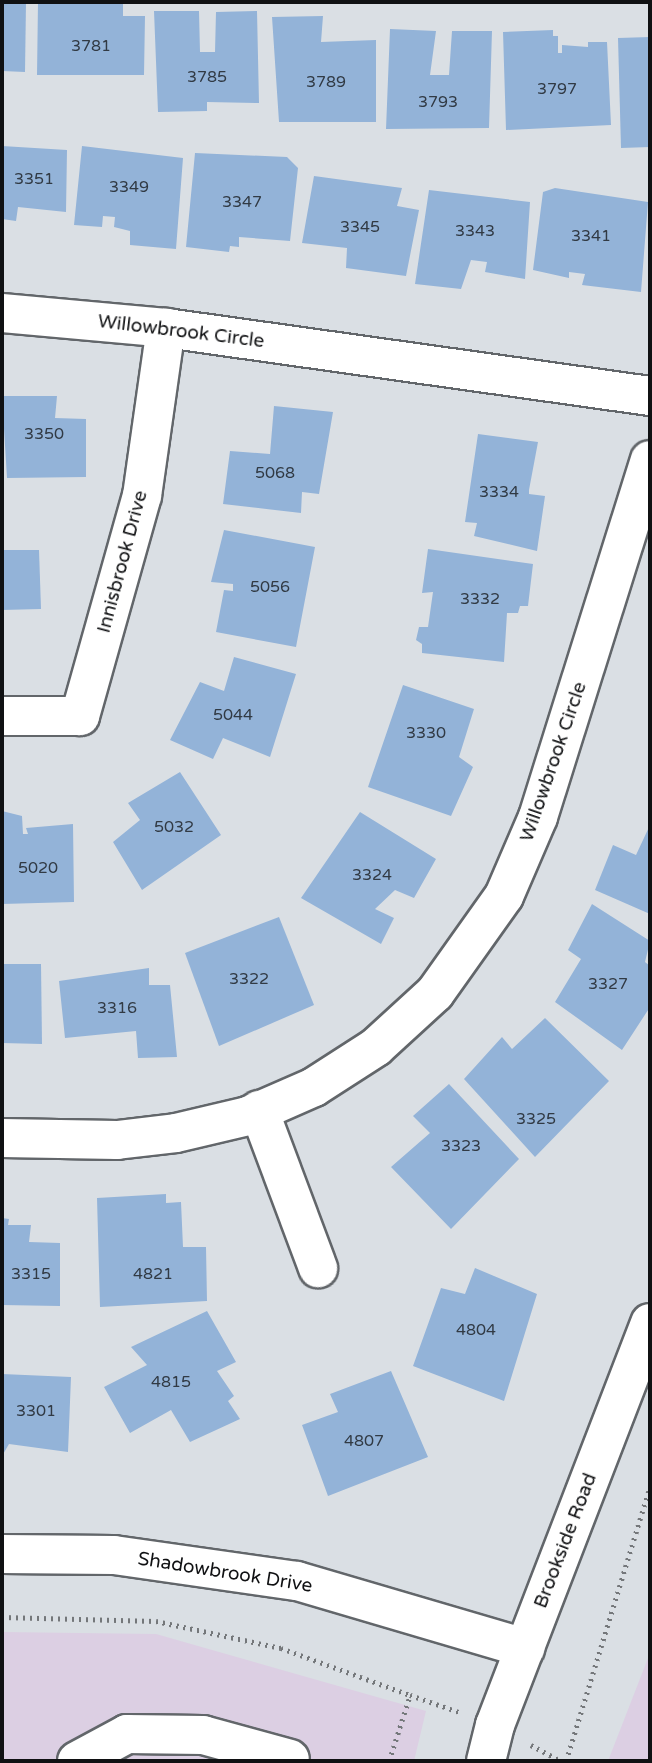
<!DOCTYPE html>
<html>
<head>
<meta charset="utf-8">
<style>
  body { margin:0 }
  #map { position:relative; width:652px; height:1763px; overflow:hidden; background:#dadfe4; font-family:"Varela Round",sans-serif }
  div>[style] { position:absolute }
  .commercial>* { inset:0; background:#dccfe3 }
  .building>* { inset:0; background:#93b3d8 }
  .path>* { height:4.5px; margin-top:-2.25px; transform-origin:0; background:repeating-linear-gradient(90deg,#74777a 0 2px,transparent 0 7px) }
  .roads { filter:drop-shadow(2px 0 #62666a) drop-shadow(-2px 0 #62666a) drop-shadow(0 2px #62666a) drop-shadow(0 -2px #62666a) }
  .minor>* { height:38px; margin:-19px; padding:0 19px; transform-origin:19px; border-radius:19px; background:#fff }
  span { translate:-50% -50%; white-space:nowrap; text-align:center; line-height:1.15; -webkit-text-stroke:6px #fff; paint-order:stroke }
  .number-label { font-size:16px; color:#313a44 }
  .number-label span { -webkit-text-stroke-width:0 }
  .street-label { font-size:19px; color:#101113 }
  .frame { position:absolute; inset:0; border:4px solid #101113; pointer-events:none }
</style>
</head>
<body>
<div id="map">
  <div class="commercial">
    <div style="clip-path:polygon(2px 1632px,156px 1634px,426px 1711px,414px 1761px,2px 1761px)"></div>
    <div style="clip-path:polygon(650px 1653px,650px 1761px,608px 1761px)"></div>
  </div>
  <div class="building">
    <div style="clip-path:polygon(2px 2px,26px 2px,25px 72px,2px 71px)"></div>
    <div style="clip-path:polygon(38px 2px,123px 3px,123px 16px,145px 16px,144px 75px,37px 75px)"></div>
    <div style="clip-path:polygon(154px 11px,199px 11px,200px 52px,215px 52px,216px 12px,257px 11px,259px 103px,207px 102px,207px 111px,158px 112px)"></div>
    <div style="clip-path:polygon(323px 16px,321px 42px,376px 40px,376px 122px,279px 122px,272px 17px)"></div>
    <div style="clip-path:polygon(390px 29px,436px 31px,430px 75px,449px 75px,452px 31px,492px 31px,489px 128px,386px 129px)"></div>
    <div style="clip-path:polygon(553px 30px,553px 36px,558px 36px,558px 53px,562px 53px,562px 45px,588px 47px,588px 42px,607px 42px,611px 125px,506px 130px,503px 32px)"></div>
    <div style="clip-path:polygon(650px 37px,650px 147px,621px 148px,618px 38px)"></div>
    <div style="clip-path:polygon(2px 146px,67px 150px,66px 212px,18px 207px,16px 221px,2px 219px)"></div>
    <div style="clip-path:polygon(82px 146px,183px 158px,176px 249px,130px 245px,130px 231px,114px 227px,115px 217px,103px 216px,102px 227px,74px 225px)"></div>
    <div style="clip-path:polygon(195px 153px,287px 157px,298px 168px,290px 241px,239px 237px,239px 247px,230px 246px,229px 252px,186px 247px)"></div>
    <div style="clip-path:polygon(314px 176px,402px 188px,397px 206px,419px 210px,406px 276px,346px 268px,347px 248px,302px 243px)"></div>
    <div style="clip-path:polygon(555px 188px,648px 202px,641px 292px,582px 285px,585px 274px,569px 272px,569px 278px,533px 270px,543px 192px)"></div>
    <div style="clip-path:polygon(429px 190px,530px 202px,525px 279px,485px 272px,487px 262px,471px 260px,461px 289px,415px 284px)"></div>
    <div style="clip-path:polygon(2px 396px,57px 396px,55px 418px,86px 419px,86px 477px,7px 478px)"></div>
    <div style="clip-path:polygon(274px 406px,333px 412px,319px 494px,302px 492px,301px 513px,223px 504px,230px 451px,270px 454px)"></div>
    <div style="clip-path:polygon(478px 434px,538px 442px,529px 490px,529px 494px,545px 496px,537px 551px,474px 536px,477px 523px,465px 522px)"></div>
    <div style="clip-path:polygon(224px 530px,315px 547px,296px 647px,216px 632px,224px 590px,233px 591px,233px 584px,211px 582px)"></div>
    <div style="clip-path:polygon(428px 549px,533px 564px,528px 606px,520px 606px,518px 613px,507px 613px,504px 662px,422px 653px,422px 644px,416px 640px,419px 627px,428px 627px,433px 592px,422px 593px)"></div>
    <div style="clip-path:polygon(2px 550px,39px 550px,41px 609px,2px 610px)"></div>
    <div style="clip-path:polygon(234px 657px,296px 674px,270px 757px,223px 738px,213px 759px,170px 740px,200px 682px,224px 691px)"></div>
    <div style="clip-path:polygon(403px 685px,474px 709px,459px 757px,473px 767px,451px 816px,368px 787px)"></div>
    <div style="clip-path:polygon(180px 772px,221px 835px,142px 890px,113px 842px,140px 820px,128px 803px)"></div>
    <div style="clip-path:polygon(2px 811px,22px 816px,23px 834px,28px 834px,26px 828px,73px 824px,74px 902px,2px 904px)"></div>
    <div style="clip-path:polygon(360px 812px,436px 859px,414px 898px,395px 890px,375px 909px,394px 918px,381px 944px,301px 898px)"></div>
    <div style="clip-path:polygon(650px 825px,650px 914px,595px 890px,613px 845px,636px 855px)"></div>
    <div style="clip-path:polygon(592px 904px,650px 941px,645px 962px,650px 966px,650px 1007px,622px 1050px,555px 1002px,581px 959px,568px 950px)"></div>
    <div style="clip-path:polygon(279px 917px,314px 1005px,219px 1046px,185px 953px)"></div>
    <div style="clip-path:polygon(2px 964px,41px 964px,42px 1044px,2px 1043px)"></div>
    <div style="clip-path:polygon(149px 968px,149px 985px,170px 985px,177px 1057px,138px 1058px,136px 1031px,65px 1038px,59px 981px)"></div>
    <div style="clip-path:polygon(545px 1018px,609px 1081px,535px 1157px,464px 1079px,502px 1037px,512px 1049px)"></div>
    <div style="clip-path:polygon(449px 1084px,519px 1159px,451px 1229px,391px 1167px,430px 1133px,413px 1116px)"></div>
    <div style="clip-path:polygon(166px 1194px,166px 1203px,181px 1202px,183px 1247px,206px 1247px,207px 1301px,100px 1307px,97px 1198px)"></div>
    <div style="clip-path:polygon(2px 1218px,9px 1219px,8px 1225px,31px 1225px,29px 1242px,60px 1243px,60px 1306px,2px 1305px)"></div>
    <div style="clip-path:polygon(475px 1268px,537px 1294px,504px 1401px,413px 1366px,441px 1288px,465px 1294px)"></div>
    <div style="clip-path:polygon(207px 1311px,236px 1362px,217px 1371px,234px 1396px,228px 1401px,240px 1419px,190px 1442px,171px 1410px,130px 1433px,104px 1387px,147px 1365px,131px 1347px)"></div>
    <div style="clip-path:polygon(391px 1371px,428px 1457px,328px 1496px,302px 1425px,338px 1412px,330px 1394px)"></div>
    <div style="clip-path:polygon(2px 1374px,71px 1377px,68px 1452px,9px 1444px,2px 1456px)"></div>
  </div>
  <div class="path">
    <div style="left:2px;top:1617px;width:154px;rotate:1.5deg"></div>
    <div style="left:156px;top:1621px;width:128px;rotate:12.2deg"></div>
    <div style="left:281px;top:1648px;width:137px;rotate:20deg"></div>
    <div style="left:531px;top:1745px;width:34px;rotate:28deg"></div>
    <div style="left:389px;top:1761px;width:69px;rotate:-72.3deg"></div>
    <div style="left:410px;top:1695px;width:52px;rotate:19.1deg"></div>
    <div style="left:566px;top:1761px;width:287px;rotate:-73deg"></div>
  </div>
  <div class="roads">
    <div class="minor">
      <div style="left:2px;top:313px;width:165px;rotate:5.2deg"></div>
      <div style="left:166px;top:328px;width:489px;rotate:8deg"></div>
      <div style="left:2px;top:716px;width:78px"></div>
      <div style="left:80px;top:716px;width:229px;rotate:-74.3deg"></div>
      <div style="left:142px;top:496px;width:170px;rotate:-81.9deg"></div>
      <div style="left:259px;top:1110px;width:169px;rotate:69.5deg"></div>
      <div style="left:2px;top:1138px;width:115px;rotate:1deg"></div>
      <div style="left:117px;top:1140px;width:59px;rotate:-6.8deg"></div>
      <div style="left:176px;top:1133px;width:74px;rotate:-13.3deg"></div>
      <div style="left:248px;top:1116px;width:72px;rotate:-23.7deg"></div>
      <div style="left:314px;top:1087px;width:74px;rotate:-32.8deg"></div>
      <div style="left:376px;top:1047px;width:80px;rotate:-42.5deg"></div>
      <div style="left:435px;top:993px;width:119px;rotate:-54.6deg"></div>
      <div style="left:504px;top:896px;width:86px;rotate:-66.7deg"></div>
      <div style="left:538px;top:817px;width:374px;rotate:-72.6deg"></div>
      <div style="left:2px;top:1554px;width:112px;rotate:0.5deg"></div>
      <div style="left:114px;top:1555px;width:185px;rotate:8.1deg"></div>
      <div style="left:297px;top:1581px;width:238px;rotate:16.4deg"></div>
      <div style="left:77px;top:1761px;width:57px;rotate:-28.4deg"></div>
      <div style="left:127px;top:1734px;width:76px;rotate:0.8deg"></div>
      <div style="left:203px;top:1735px;width:90px;rotate:15.4deg"></div>
      <div style="left:486px;top:1761px;width:37px;rotate:-76deg"></div>
      <div style="left:495px;top:1725px;width:431px;rotate:-68.9deg"></div>
    </div>
  </div>
  <div class="number-label">
    <span style="left:91px;top:46px">3781</span>
    <span style="left:207px;top:77px">3785</span>
    <span style="left:326px;top:82px">3789</span>
    <span style="left:557px;top:89px">3797</span>
    <span style="left:438px;top:102px">3793</span>
    <span style="left:34px;top:179px">3351</span>
    <span style="left:129px;top:187px">3349</span>
    <span style="left:242px;top:202px">3347</span>
    <span style="left:360px;top:227px">3345</span>
    <span style="left:475px;top:231px">3343</span>
    <span style="left:591px;top:236px">3341</span>
    <span style="left:44px;top:434px">3350</span>
    <span style="left:275px;top:473px">5068</span>
    <span style="left:499px;top:492px">3334</span>
    <span style="left:270px;top:587px">5056</span>
    <span style="left:480px;top:599px">3332</span>
    <span style="left:233px;top:715px">5044</span>
    <span style="left:426px;top:733px">3330</span>
    <span style="left:174px;top:827px">5032</span>
    <span style="left:38px;top:868px">5020</span>
    <span style="left:372px;top:875px">3324</span>
    <span style="left:249px;top:979px">3322</span>
    <span style="left:608px;top:984px">3327</span>
    <span style="left:117px;top:1008px">3316</span>
    <span style="left:536px;top:1119px">3325</span>
    <span style="left:461px;top:1146px">3323</span>
    <span style="left:31px;top:1274px">3315</span>
    <span style="left:153px;top:1274px">4821</span>
    <span style="left:476px;top:1330px">4804</span>
    <span style="left:171px;top:1382px">4815</span>
    <span style="left:36px;top:1411px">3301</span>
    <span style="left:364px;top:1441px">4807</span>
  </div>
  <div class="street-label">
    <span style="left:181px;top:332px;rotate:7deg">Willowbrook Circle</span>
    <span style="left:123px;top:562px;rotate:-75deg">Innisbrook Drive</span>
    <span style="left:554px;top:762px;rotate:-71deg">Willowbrook Circle</span>
    <span style="left:566px;top:1541px;rotate:-69deg">Brookside Road</span>
    <span style="left:225px;top:1573px;rotate:9deg">Shadowbrook Drive</span>
  </div>
  <div class="frame"></div>
</div>
</body>
</html>
